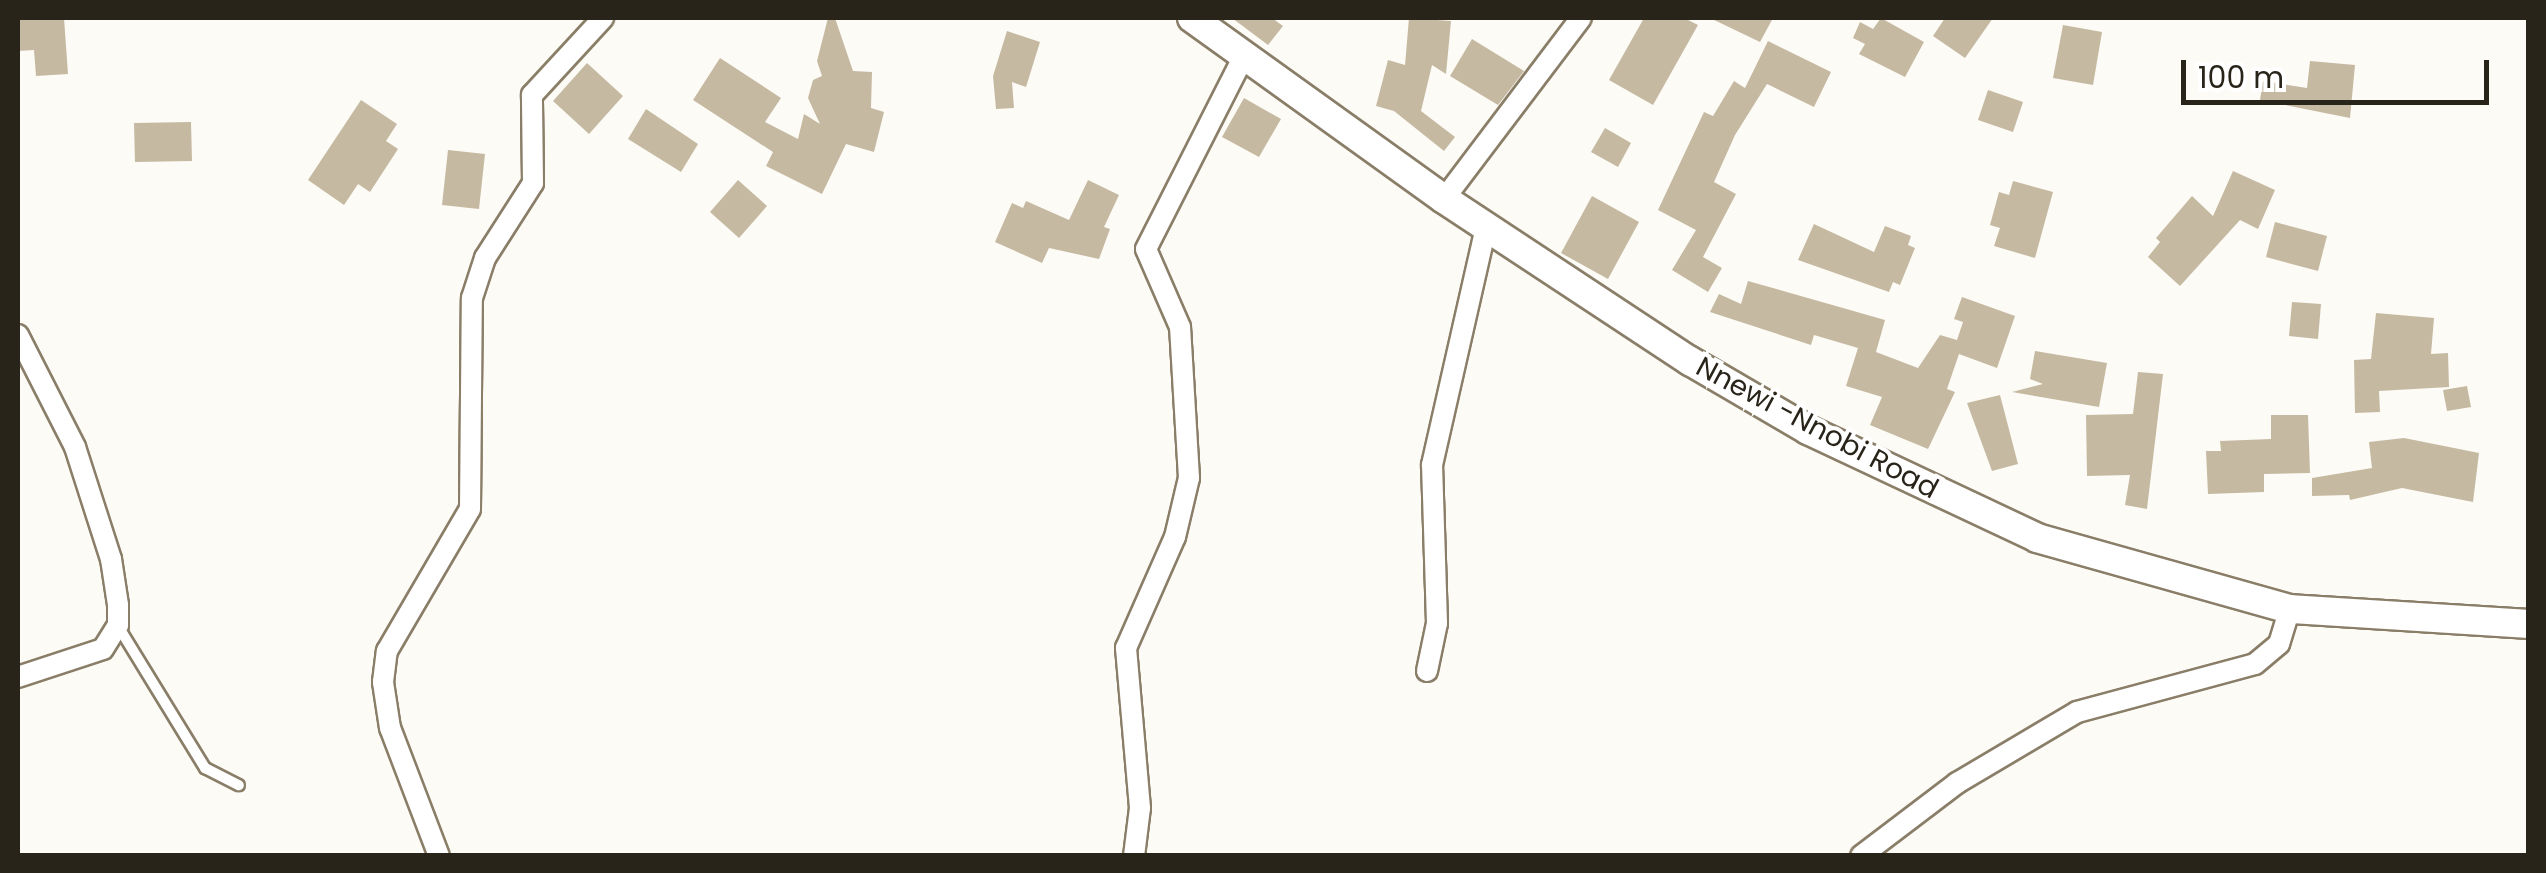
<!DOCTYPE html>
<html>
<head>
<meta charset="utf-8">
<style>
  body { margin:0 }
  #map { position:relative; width:2546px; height:873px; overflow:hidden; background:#fdfbf6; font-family:Poppins,sans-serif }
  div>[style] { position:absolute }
  .building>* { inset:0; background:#c6b9a1 }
  .roads { filter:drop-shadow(2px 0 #8a7e68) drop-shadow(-2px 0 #8a7e68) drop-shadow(0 2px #8a7e68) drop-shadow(0 -2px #8a7e68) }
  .lane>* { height:10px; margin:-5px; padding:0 5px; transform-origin:5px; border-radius:5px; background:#fff }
  .street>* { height:20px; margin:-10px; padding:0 10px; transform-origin:10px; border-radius:10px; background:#fff }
  .secondary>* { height:28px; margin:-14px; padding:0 14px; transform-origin:14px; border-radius:14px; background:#fff }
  span { translate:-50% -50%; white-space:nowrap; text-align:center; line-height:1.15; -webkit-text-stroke:8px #fff; paint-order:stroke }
  .street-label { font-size:28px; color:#29241a }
  .frame { position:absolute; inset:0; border:20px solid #29241a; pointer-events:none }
  .scale { position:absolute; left:2181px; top:60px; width:308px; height:45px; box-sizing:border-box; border:5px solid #29241a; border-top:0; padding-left:12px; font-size:30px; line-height:35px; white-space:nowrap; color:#29241a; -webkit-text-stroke:8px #fff; paint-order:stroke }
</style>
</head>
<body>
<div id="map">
  <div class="building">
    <div style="clip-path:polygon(18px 18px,64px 18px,68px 74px,36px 76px,34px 50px,18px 51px)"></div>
    <div style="clip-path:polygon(828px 18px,835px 18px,853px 71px,872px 72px,871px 108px,884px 112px,874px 152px,846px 144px,822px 194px,766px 166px,773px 152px,693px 100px,720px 58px,781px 98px,765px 122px,798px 139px,804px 114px,820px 124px,808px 98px,813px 80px,822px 76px,817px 61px)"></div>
    <div style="clip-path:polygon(1232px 18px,1272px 18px,1283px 26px,1268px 45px)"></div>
    <div style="clip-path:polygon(1409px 18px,1451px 21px,1446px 74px,1432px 65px,1421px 111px,1455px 137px,1444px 151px,1394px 111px,1376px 106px,1388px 60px,1405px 65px)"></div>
    <div style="clip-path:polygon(1644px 18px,1684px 18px,1698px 25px,1653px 105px,1609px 80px)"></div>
    <div style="clip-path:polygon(1710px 18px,1773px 18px,1760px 42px)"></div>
    <div style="clip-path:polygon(1881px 18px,1924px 42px,1905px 77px,1859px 54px,1865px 44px,1853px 38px,1860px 22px,1873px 29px)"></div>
    <div style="clip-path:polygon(1945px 18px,1993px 18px,1965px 58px,1933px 36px)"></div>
    <div style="clip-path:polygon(2063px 25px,2102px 32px,2093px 85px,2053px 78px)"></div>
    <div style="clip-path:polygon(1007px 31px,1040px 42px,1026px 87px,1012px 82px,1014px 108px,996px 109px,993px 76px)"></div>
    <div style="clip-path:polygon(1472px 39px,1524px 71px,1498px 105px,1450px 76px)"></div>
    <div style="clip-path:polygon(1768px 41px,1831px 72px,1814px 107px,1767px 84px,1735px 135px,1714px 182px,1736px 194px,1703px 257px,1722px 268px,1708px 292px,1672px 270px,1696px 230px,1658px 210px,1704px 112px,1713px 116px,1734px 81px,1745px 88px)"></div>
    <div style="clip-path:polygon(2310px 61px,2355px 65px,2350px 118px,2260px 100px,2263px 81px,2307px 88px)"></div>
    <div style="clip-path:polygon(587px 63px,623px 96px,589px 134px,553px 101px)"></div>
    <div style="clip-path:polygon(1988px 90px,2023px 102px,2013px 132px,1978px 120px)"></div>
    <div style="clip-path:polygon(1244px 98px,1281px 119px,1259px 157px,1222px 137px)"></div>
    <div style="clip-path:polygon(361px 100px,397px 124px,386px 141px,398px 149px,370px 192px,358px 184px,344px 205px,308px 180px)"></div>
    <div style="clip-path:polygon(646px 109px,698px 144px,681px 172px,628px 139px)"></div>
    <div style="clip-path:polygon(191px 122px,192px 161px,135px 162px,134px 123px)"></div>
    <div style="clip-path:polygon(1605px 128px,1631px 143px,1618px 167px,1591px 152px)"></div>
    <div style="clip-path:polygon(448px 150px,485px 154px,479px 209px,442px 205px)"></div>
    <div style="clip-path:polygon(2233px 171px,2275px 190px,2258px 229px,2240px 220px,2180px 286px,2148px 257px,2160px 242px,2156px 238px,2192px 196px,2213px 216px)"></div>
    <div style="clip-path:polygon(738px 180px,767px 206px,739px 238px,710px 212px)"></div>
    <div style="clip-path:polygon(1088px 180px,1119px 195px,1104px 227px,1110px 229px,1099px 259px,1049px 248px,1042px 263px,995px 242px,1012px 203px,1023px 208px,1026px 201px,1069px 220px)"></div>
    <div style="clip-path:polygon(2013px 181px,2053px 192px,2035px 258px,1994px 246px,2000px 228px,1990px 225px,1999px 192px,2009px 195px)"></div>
    <div style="clip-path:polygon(1592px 196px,1639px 222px,1608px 279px,1561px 253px)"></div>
    <div style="clip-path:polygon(2275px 222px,2327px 236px,2318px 271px,2266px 257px)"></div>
    <div style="clip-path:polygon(1814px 224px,1874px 252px,1885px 226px,1911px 236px,1908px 245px,1915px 248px,1900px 285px,1893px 282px,1889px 292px,1798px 260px)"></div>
    <div style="clip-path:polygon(1748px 281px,1885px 320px,1876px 352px,1918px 368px,1940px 335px,1957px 340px,1963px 322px,1954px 319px,1962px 297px,2015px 316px,1997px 368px,1959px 354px,1947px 389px,1955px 392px,1928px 449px,1870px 425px,1882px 397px,1846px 386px,1858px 348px,1814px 335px,1811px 345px,1710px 312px,1719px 294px,1741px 304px)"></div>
    <div style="clip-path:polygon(2292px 302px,2321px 304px,2318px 339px,2289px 336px)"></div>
    <div style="clip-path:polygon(2376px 313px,2434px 318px,2431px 354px,2448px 353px,2449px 387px,2379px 391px,2380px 412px,2355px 413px,2354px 360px,2371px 359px)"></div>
    <div style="clip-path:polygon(2035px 351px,2107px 363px,2099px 407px,2012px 392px,2043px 384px,2030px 379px)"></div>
    <div style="clip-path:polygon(2138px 372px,2163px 374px,2147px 509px,2125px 505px,2130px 475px,2087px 476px,2086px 415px,2133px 414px)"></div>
    <div style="clip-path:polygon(2467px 386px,2471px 407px,2447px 411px,2443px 390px)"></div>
    <div style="clip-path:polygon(2000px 395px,2018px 464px,1992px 471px,1967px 403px)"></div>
    <div style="clip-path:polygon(2271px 415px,2308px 415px,2310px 473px,2264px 474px,2264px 492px,2208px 494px,2206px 451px,2221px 451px,2220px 441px,2271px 439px)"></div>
    <div style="clip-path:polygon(2404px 438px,2479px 453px,2473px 502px,2402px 488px,2350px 500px,2349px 495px,2312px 496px,2312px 478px,2372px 468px,2369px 442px)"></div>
  </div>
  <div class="roads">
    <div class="lane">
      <div style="left:118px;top:626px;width:167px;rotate:58.5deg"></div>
      <div style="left:205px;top:768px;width:38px;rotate:27deg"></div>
    </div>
    <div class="street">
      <div style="left:1444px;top:199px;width:227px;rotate:-52.9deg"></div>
      <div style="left:18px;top:335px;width:126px;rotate:63deg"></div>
      <div style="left:75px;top:447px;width:118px;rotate:72.2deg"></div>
      <div style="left:111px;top:559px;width:47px;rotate:81.3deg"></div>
      <div style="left:118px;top:605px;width:20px;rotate:90deg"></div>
      <div style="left:118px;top:625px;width:28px;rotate:122deg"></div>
      <div style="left:103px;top:649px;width:89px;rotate:161.8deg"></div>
      <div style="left:1427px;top:671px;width:49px;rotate:-78.2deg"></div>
      <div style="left:1437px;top:623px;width:158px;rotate:-91.8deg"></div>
      <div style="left:1432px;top:465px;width:244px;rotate:-77.2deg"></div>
      <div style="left:439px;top:856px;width:137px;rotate:-110.9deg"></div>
      <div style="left:390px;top:728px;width:47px;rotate:-98.7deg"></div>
      <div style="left:383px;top:682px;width:31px;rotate:-83deg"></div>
      <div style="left:387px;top:651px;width:164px;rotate:-59.7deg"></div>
      <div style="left:470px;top:509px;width:211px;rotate:-89.5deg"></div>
      <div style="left:472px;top:298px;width:42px;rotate:-72deg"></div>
      <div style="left:485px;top:258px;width:89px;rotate:-57.4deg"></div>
      <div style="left:533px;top:183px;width:88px;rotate:-90.7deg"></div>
      <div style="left:532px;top:95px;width:105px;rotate:-47.3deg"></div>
      <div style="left:1134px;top:856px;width:48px;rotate:-82.9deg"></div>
      <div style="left:1140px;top:808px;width:161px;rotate:-95deg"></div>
      <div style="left:1126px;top:648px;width:121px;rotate:-66.2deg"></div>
      <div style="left:1175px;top:537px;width:61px;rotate:-76.7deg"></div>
      <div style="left:1189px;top:478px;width:151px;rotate:-93.4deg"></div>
      <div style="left:1180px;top:327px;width:85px;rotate:-113.6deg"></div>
      <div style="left:1146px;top:249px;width:216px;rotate:-63.1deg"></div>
      <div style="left:1861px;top:856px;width:121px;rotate:-37.2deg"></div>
      <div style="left:1957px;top:783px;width:139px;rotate:-30.6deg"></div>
      <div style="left:2077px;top:712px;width:184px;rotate:-15.1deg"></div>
      <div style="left:2255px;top:664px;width:31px;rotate:-40deg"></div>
      <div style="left:2279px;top:644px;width:37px;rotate:-73deg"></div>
    </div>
    <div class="secondary">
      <div style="left:1192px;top:18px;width:310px;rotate:35.7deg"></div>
      <div style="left:1444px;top:199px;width:295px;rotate:33.4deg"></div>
      <div style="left:1690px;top:361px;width:137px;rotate:30.3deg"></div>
      <div style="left:1808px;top:430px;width:253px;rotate:25.2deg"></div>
      <div style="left:2037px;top:538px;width:263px;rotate:15.7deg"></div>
      <div style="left:2290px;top:609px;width:238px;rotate:3.6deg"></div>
    </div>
  </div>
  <div class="street-label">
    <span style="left:1817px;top:428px;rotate:28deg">Nnewi -Nnobi Road</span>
  </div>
  <div class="frame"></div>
  <div class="scale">100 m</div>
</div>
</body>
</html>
